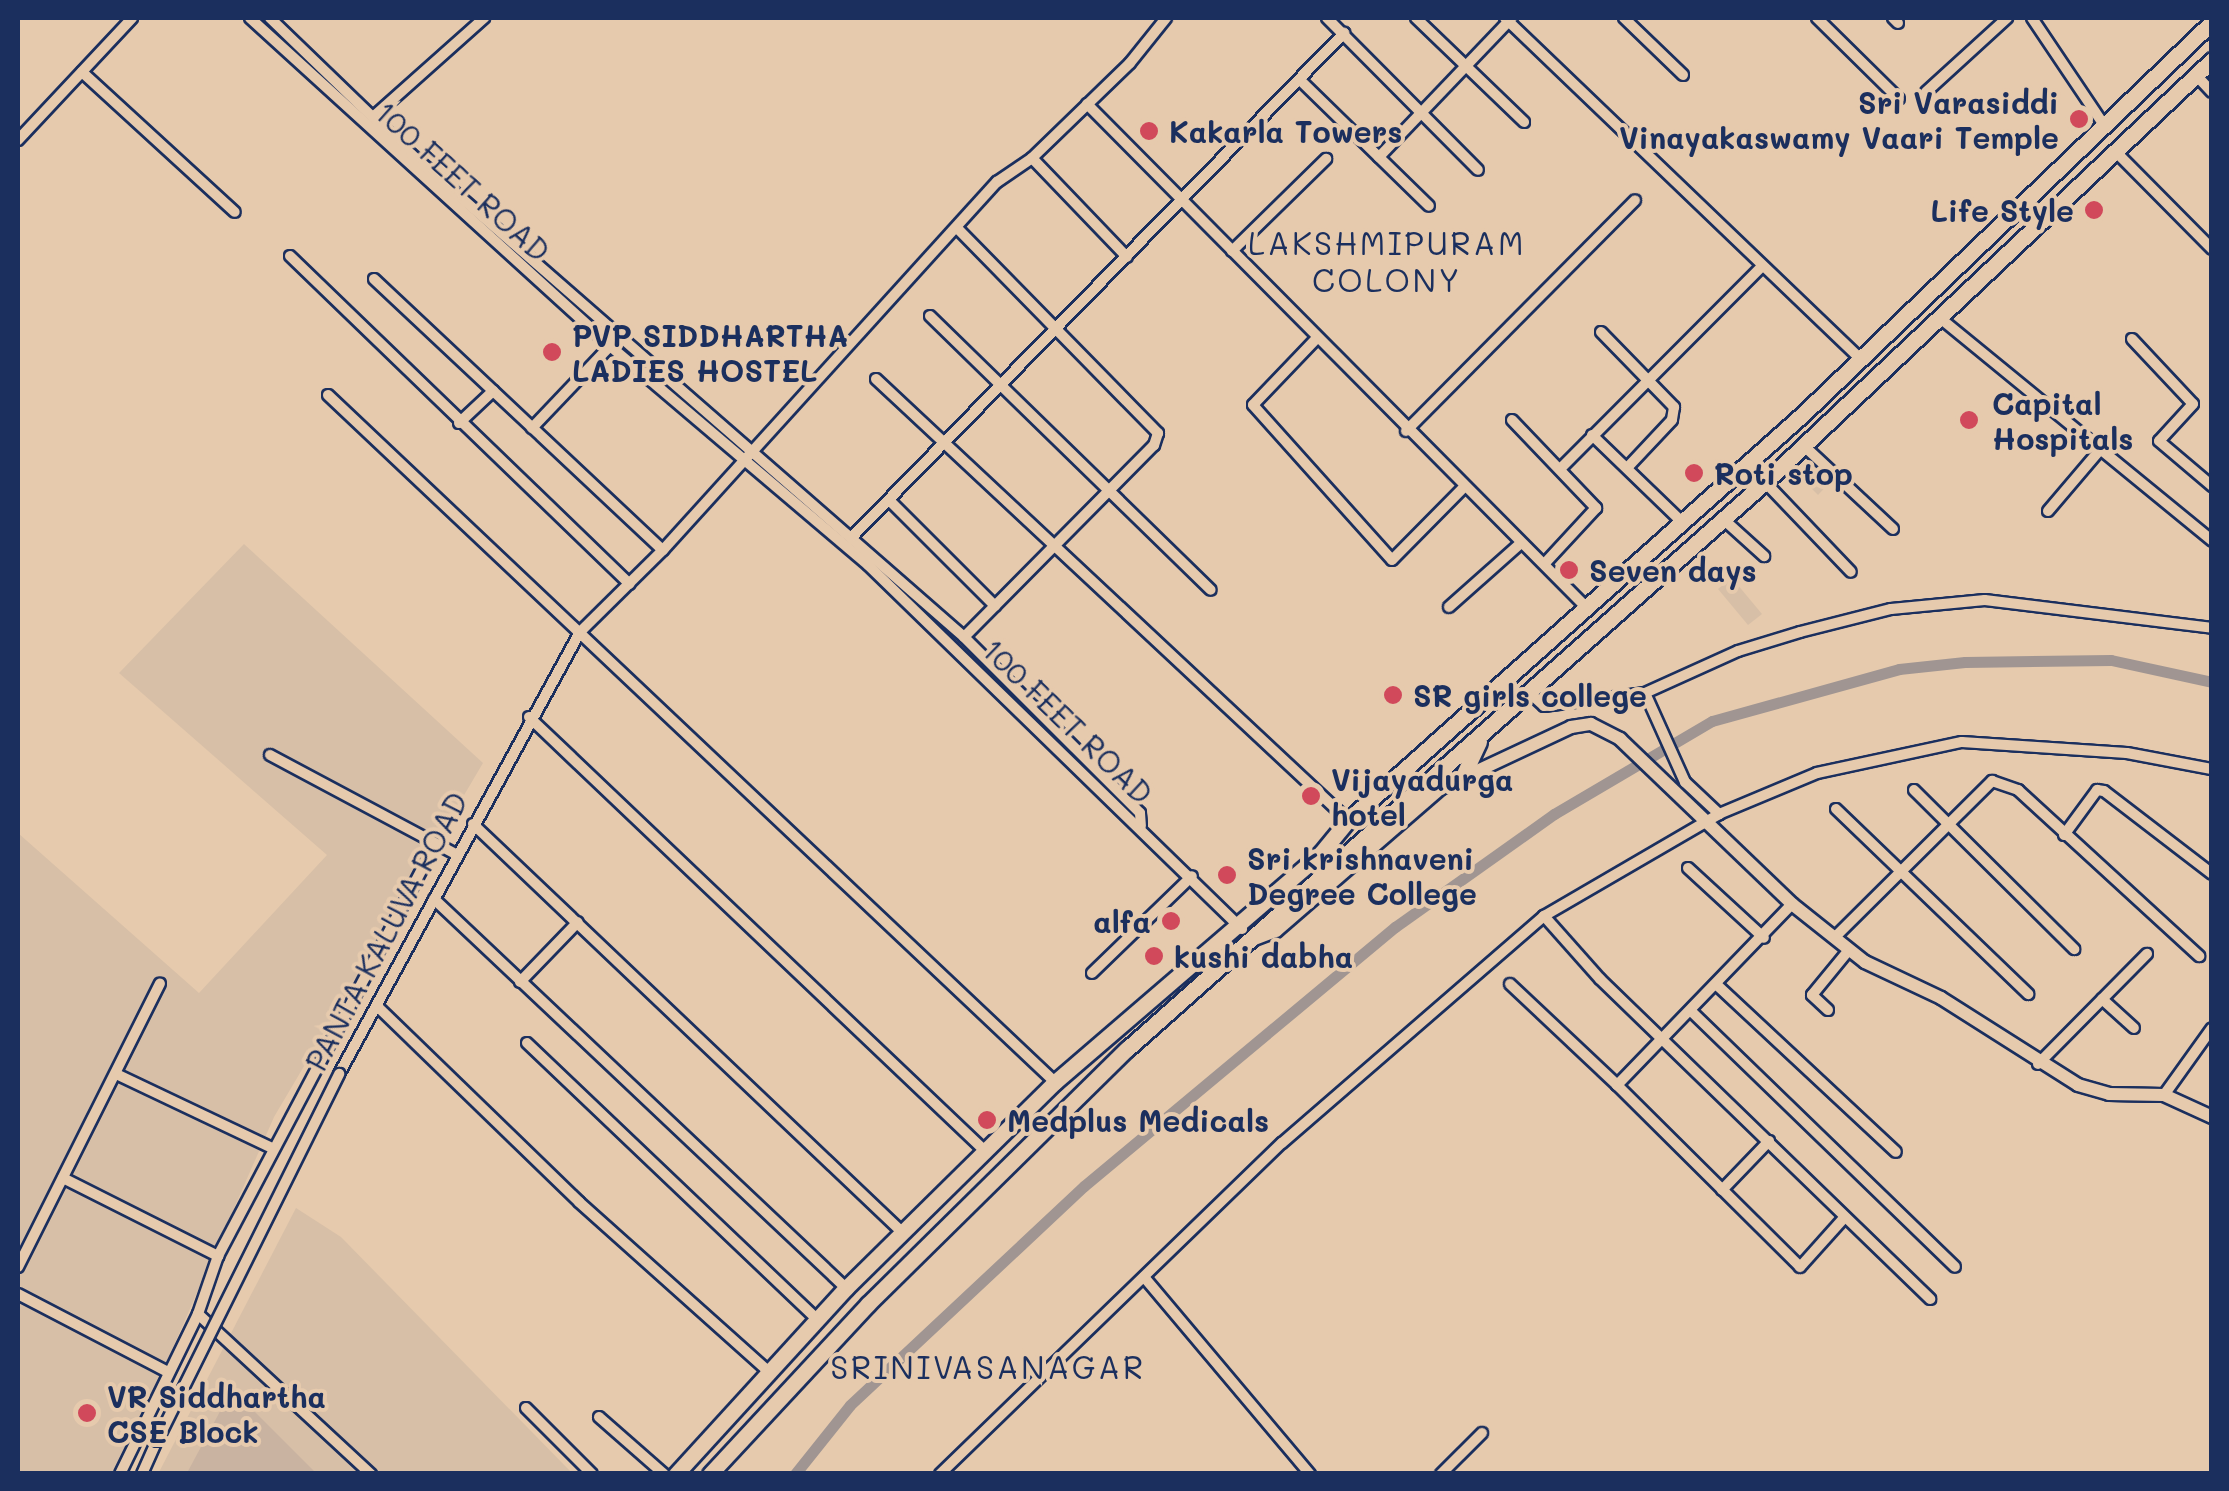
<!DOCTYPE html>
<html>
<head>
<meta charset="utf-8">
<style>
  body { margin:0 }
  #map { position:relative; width:2229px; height:1491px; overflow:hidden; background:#e6caad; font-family:Mali,sans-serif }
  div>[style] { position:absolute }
  .built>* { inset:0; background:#d7bfa7 }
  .green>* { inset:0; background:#c9b3a1 }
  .canal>* { height:11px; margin:-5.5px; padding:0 5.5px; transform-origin:5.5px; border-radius:5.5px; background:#a09592 }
  .roads { filter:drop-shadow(2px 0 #1b2f5e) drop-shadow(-2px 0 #1b2f5e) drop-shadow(0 2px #1b2f5e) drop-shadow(0 -2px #1b2f5e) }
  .minor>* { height:10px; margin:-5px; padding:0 5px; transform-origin:5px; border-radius:5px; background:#e6caad }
  .major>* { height:12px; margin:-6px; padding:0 6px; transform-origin:6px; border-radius:6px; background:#e6caad }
  .highway>* { height:15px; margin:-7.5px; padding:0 7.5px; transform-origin:7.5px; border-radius:7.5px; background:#e6caad }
  .bridges { filter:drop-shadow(2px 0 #1b2f5e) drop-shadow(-2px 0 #1b2f5e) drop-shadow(0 2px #1b2f5e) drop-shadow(0 -2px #1b2f5e) }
  .minor-bridge>* { height:10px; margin:-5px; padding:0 5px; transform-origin:5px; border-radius:5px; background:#e6caad }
  .dots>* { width:28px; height:28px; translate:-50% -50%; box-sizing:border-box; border:5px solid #e6caad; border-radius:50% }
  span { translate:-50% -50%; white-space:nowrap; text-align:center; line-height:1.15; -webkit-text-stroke:8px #e6caad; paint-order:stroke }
  .poi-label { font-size:30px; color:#1b2f5e; font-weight:700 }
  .right { translate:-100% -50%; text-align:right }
  .left { translate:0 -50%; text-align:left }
  .street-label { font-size:30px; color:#1b2f5e }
  .neighbourhood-label { font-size:32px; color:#1b2f5e; letter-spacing:2.5px }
  .frame { position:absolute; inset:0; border:20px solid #1b2f5e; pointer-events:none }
</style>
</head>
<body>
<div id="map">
  <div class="built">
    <div style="clip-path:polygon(1816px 463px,1833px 479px,1818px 495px,1802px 479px)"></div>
    <div style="clip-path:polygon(244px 544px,483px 763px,274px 1117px,118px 1473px,18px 1473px,18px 833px,199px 993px,327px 855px,119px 673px)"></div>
    <div style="clip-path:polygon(1732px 578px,1762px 614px,1748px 625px,1718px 589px)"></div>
    <div style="clip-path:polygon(296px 1208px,341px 1237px,572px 1473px,158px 1474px)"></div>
  </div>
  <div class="green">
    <div style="clip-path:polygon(232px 1389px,316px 1473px,187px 1473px)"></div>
  </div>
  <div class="canal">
    <div style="left:795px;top:1474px;width:88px;rotate:-51.4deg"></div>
    <div style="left:850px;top:1405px;width:320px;rotate:-43.1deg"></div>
    <div style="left:1084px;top:1186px;width:405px;rotate:-39.8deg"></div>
    <div style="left:1395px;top:927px;width:195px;rotate:-35.4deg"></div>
    <div style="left:1554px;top:814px;width:183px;rotate:-30.5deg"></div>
    <div style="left:1712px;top:721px;width:194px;rotate:-15.5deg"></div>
    <div style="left:1899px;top:669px;width:66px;rotate:-6.1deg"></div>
    <div style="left:1965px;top:662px;width:146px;rotate:-0.8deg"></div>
    <div style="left:2111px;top:660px;width:103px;rotate:12.3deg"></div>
  </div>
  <div class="roads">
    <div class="minor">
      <div style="left:250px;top:18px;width:487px;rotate:42.3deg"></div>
      <div style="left:610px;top:346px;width:338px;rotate:40.3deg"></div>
      <div style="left:868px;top:565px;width:522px;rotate:44.22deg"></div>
      <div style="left:270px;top:18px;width:196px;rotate:44deg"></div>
      <div style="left:411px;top:154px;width:734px;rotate:41.13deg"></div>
      <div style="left:964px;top:637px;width:249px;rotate:45deg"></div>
      <div style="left:1140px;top:813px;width:13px;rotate:86deg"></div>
      <div style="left:1327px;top:18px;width:214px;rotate:45.2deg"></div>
      <div style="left:1416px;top:18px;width:150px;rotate:43.9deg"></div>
      <div style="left:1505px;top:18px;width:494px;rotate:43.8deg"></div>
      <div style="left:1624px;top:18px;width:82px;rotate:44deg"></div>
      <div style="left:1817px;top:18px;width:115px;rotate:44.6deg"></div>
      <div style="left:1893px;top:18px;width:7px;rotate:45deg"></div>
      <div style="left:2032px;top:18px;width:129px;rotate:56.1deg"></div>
      <div style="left:82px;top:72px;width:207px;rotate:42.5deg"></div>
      <div style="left:2196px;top:75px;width:23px;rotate:47deg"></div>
      <div style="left:1300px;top:80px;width:180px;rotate:44.3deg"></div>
      <div style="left:1926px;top:92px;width:110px;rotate:-42.4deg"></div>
      <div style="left:1087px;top:104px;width:710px;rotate:45.23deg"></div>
      <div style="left:373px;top:117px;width:149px;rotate:-41.7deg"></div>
      <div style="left:18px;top:140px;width:167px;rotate:-46.9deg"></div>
      <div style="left:2115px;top:151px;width:138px;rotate:45.3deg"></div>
      <div style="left:1379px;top:157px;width:192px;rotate:-46.3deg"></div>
      <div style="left:1032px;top:158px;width:137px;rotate:46.2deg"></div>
      <div style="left:958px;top:229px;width:286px;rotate:45.6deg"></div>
      <div style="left:1158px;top:433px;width:13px;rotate:108deg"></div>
      <div style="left:1154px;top:445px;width:270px;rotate:134.7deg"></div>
      <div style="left:1232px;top:251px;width:132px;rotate:-44.4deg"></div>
      <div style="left:290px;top:256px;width:472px;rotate:44deg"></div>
      <div style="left:374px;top:279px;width:396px;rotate:43.2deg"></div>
      <div style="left:930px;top:316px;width:392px;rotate:44.3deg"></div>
      <div style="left:1940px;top:318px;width:352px;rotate:39.3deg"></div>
      <div style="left:1601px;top:332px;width:105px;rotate:45.8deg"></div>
      <div style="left:1674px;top:407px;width:13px;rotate:99deg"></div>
      <div style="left:1672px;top:420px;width:66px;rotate:133.2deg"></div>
      <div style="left:1316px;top:339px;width:91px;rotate:133.7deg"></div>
      <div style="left:1253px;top:405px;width:208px;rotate:48.1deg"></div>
      <div style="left:1392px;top:560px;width:103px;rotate:-45.4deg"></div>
      <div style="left:2132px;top:339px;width:89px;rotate:46.8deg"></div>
      <div style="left:2193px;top:404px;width:50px;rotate:132.6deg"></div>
      <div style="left:2159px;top:441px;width:70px;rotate:40.3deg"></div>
      <div style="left:876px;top:379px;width:646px;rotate:43.06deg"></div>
      <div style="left:328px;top:395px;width:1000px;rotate:43.38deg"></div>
      <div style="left:1512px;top:420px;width:122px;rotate:46.3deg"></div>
      <div style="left:1596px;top:508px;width:75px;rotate:132.8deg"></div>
      <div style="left:459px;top:423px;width:47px;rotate:-43.3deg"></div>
      <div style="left:532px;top:428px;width:113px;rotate:-46.4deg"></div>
      <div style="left:1406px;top:431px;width:325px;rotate:-45.2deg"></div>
      <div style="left:1592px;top:435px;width:125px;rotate:44deg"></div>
      <div style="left:1803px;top:445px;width:123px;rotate:43deg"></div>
      <div style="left:1562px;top:467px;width:282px;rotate:-45.1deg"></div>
      <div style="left:1765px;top:482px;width:124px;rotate:46.3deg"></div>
      <div style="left:889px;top:500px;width:150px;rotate:45deg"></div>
      <div style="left:2048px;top:511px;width:79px;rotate:-49.6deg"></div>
      <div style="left:1722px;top:518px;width:57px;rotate:42.1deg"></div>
      <div style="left:854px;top:535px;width:702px;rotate:-45.69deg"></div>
      <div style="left:1449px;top:607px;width:95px;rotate:-41.6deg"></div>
      <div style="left:1530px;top:693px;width:19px;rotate:43deg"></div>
      <div style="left:1544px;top:706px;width:102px;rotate:-7.3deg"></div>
      <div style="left:1645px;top:693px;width:102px;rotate:-24.3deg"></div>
      <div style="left:1738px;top:651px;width:65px;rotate:-17deg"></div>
      <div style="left:1800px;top:632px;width:94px;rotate:-14.2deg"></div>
      <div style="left:1891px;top:609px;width:94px;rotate:-5.5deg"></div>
      <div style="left:1985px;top:600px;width:229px;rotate:7deg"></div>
      <div style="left:1645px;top:693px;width:98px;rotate:65.8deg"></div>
      <div style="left:1685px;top:782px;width:47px;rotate:43.3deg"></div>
      <div style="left:529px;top:717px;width:630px;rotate:43.58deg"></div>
      <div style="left:270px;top:755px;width:212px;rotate:28.1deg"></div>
      <div style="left:1914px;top:790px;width:226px;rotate:44.8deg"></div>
      <div style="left:1836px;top:809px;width:267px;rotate:43.9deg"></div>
      <div style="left:473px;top:824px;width:593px;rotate:43.57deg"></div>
      <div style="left:2064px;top:835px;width:56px;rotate:-53.7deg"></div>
      <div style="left:2097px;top:790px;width:7px;rotate:8deg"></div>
      <div style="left:2104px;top:791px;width:136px;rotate:37.5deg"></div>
      <div style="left:1688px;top:868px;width:103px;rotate:42.6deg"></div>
      <div style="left:434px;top:899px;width:567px;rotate:43.36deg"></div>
      <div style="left:1792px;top:904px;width:252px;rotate:134deg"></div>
      <div style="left:1617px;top:1085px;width:258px;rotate:44.8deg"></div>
      <div style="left:1800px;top:1267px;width:64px;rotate:-48.1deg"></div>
      <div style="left:1544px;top:916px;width:84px;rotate:48.4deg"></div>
      <div style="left:1600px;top:979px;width:460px;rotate:44.1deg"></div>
      <div style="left:1834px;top:938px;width:223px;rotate:-44.8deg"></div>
      <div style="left:1992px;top:781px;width:28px;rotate:19deg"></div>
      <div style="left:2018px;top:790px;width:246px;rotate:42.5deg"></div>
      <div style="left:1092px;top:973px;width:139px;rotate:-44.1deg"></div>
      <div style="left:520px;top:982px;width:83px;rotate:-46deg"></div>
      <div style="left:1510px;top:984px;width:147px;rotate:43.3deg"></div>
      <div style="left:1718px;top:986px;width:243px;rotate:43deg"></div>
      <div style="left:2102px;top:999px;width:43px;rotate:42.2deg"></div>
      <div style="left:379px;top:1008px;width:279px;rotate:44.1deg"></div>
      <div style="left:579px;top:1202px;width:255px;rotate:41.8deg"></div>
      <div style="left:1828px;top:1010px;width:22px;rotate:-137deg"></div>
      <div style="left:1812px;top:995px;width:58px;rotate:-50.6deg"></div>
      <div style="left:1692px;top:1012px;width:366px;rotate:44.1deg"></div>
      <div style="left:527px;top:1043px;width:400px;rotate:43.6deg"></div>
      <div style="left:2038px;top:1064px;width:155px;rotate:-45.3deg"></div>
      <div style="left:116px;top:1074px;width:173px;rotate:25.4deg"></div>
      <div style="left:339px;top:1074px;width:503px;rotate:-61.4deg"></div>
      <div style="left:580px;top:632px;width:117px;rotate:-44.7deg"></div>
      <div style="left:663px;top:550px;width:497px;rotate:-47.8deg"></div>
      <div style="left:997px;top:182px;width:42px;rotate:-34.4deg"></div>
      <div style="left:1032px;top:158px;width:136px;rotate:-44.1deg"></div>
      <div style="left:1130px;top:63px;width:58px;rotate:-51.3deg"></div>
      <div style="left:2164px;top:1095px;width:82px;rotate:-54.4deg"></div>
      <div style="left:63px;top:1178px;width:174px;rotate:26.7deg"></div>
      <div style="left:1722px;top:1190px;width:68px;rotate:-46.2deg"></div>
      <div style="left:18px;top:1267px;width:317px;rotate:-63.4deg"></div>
      <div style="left:1144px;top:1277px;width:258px;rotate:49.9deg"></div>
      <div style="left:18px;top:1294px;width:169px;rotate:27.5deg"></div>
      <div style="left:198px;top:1314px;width:236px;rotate:42.8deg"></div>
      <div style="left:526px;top:1408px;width:93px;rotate:45deg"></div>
      <div style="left:599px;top:1417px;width:86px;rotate:41.2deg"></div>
      <div style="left:120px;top:1474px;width:178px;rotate:-64deg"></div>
      <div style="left:198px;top:1314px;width:61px;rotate:-71deg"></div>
      <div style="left:218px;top:1256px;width:466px;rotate:-62.2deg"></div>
      <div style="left:142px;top:1474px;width:36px;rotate:-66deg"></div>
      <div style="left:940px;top:1474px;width:476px;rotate:-44.1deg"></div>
      <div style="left:1282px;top:1143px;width:347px;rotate:-40.9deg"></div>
      <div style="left:1544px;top:916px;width:203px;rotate:-30.2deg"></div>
      <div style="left:1719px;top:814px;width:106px;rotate:-22.7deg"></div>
      <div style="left:1817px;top:773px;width:148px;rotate:-12.1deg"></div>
      <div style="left:1962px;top:742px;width:165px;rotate:3.8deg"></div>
      <div style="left:2127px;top:753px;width:86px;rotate:10.7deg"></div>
      <div style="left:1441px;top:1474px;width:58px;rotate:-45deg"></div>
    </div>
    <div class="major">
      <div style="left:1252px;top:940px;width:26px;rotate:-21deg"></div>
      <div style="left:1276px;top:931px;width:218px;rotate:-40.9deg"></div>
      <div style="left:1441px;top:788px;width:144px;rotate:-25.1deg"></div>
      <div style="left:1571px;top:727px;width:20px;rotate:-9deg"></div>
      <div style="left:1591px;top:724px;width:33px;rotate:27deg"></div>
      <div style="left:1620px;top:739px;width:238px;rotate:43.8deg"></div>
      <div style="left:1792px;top:904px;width:93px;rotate:38.5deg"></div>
      <div style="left:1865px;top:962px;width:84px;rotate:25.3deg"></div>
      <div style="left:1941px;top:998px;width:162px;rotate:32.4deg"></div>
      <div style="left:2078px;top:1085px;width:32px;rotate:16deg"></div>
      <div style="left:2109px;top:1094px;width:55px;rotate:1deg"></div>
      <div style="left:2164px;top:1095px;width:53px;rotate:24.6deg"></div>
    </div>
    <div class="highway">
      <div style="left:1463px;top:776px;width:38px;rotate:-65deg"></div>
      <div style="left:676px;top:1474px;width:252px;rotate:-47.6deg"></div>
      <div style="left:846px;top:1288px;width:293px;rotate:-44.6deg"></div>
      <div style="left:1055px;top:1082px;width:351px;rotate:-40.7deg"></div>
      <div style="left:1321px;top:853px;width:43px;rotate:-50.7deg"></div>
      <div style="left:1348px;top:820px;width:608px;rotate:-41.74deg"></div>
      <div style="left:1802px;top:415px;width:568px;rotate:-43.79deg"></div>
      <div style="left:710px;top:1474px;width:232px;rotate:-47.1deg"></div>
      <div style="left:868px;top:1304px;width:363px;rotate:-44.6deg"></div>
      <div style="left:1127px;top:1049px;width:854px;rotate:-41.63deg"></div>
      <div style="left:1765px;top:482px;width:615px;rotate:-43.35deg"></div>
    </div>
  </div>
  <div class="bridges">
    <div class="minor-bridge">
      <div style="left:157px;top:1441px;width:410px;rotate:-63.6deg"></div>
    </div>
  </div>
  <div class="dots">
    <div style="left:2079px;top:119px;background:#d1495b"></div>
    <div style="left:1149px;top:131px;background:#d1495b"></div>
    <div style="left:2094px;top:210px;background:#d1495b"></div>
    <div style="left:552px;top:352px;background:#d1495b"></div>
    <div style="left:1969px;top:420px;background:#d1495b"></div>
    <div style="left:1694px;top:473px;background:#d1495b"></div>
    <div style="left:1569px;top:570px;background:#d1495b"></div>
    <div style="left:1393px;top:695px;background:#d1495b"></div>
    <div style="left:1311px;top:796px;background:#d1495b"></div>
    <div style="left:1227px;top:875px;background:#d1495b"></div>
    <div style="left:1171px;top:921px;background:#d1495b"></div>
    <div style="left:1154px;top:956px;background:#d1495b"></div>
    <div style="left:987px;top:1120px;background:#d1495b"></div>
    <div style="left:87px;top:1413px;background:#d1495b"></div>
  </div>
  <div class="poi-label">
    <span class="right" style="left:2059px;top:119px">Sri Varasiddi<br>Vinayakaswamy Vaari Temple</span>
    <span class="left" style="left:1169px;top:131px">Kakarla Towers</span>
    <span class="right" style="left:2074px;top:210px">Life Style</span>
    <span class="left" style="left:572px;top:352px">PVP SIDDHARTHA<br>LADIES HOSTEL</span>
    <span class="left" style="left:1992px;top:420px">Capital<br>Hospitals</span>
    <span class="left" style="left:1714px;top:473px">Roti stop</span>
    <span class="left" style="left:1589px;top:570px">Seven days</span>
    <span class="left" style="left:1413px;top:695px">SR girls college</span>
    <span class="left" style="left:1331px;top:796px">Vijayadurga<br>hotel</span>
    <span class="left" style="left:1247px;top:875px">Sri krishnaveni<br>Degree College</span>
    <span class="right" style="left:1151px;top:921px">alfa</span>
    <span class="left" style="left:1174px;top:956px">kushi dabha</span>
    <span class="left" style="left:1007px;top:1120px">Medplus Medicals</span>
    <span class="left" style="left:107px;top:1413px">VR Siddhartha<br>CSE Block</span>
  </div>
  <div class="street-label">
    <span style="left:463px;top:181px;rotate:42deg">100 FEET ROAD</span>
    <span style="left:1068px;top:721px;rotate:44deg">100 FEET ROAD</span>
    <span style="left:386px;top:931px;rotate:-62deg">PANTA KALUVA ROAD</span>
  </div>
  <div class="neighbourhood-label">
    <span style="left:1387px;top:261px">LAKSHMIPURAM<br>COLONY</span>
    <span style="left:988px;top:1366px">SRINIVASANAGAR</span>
  </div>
  <div class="frame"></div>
</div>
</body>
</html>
